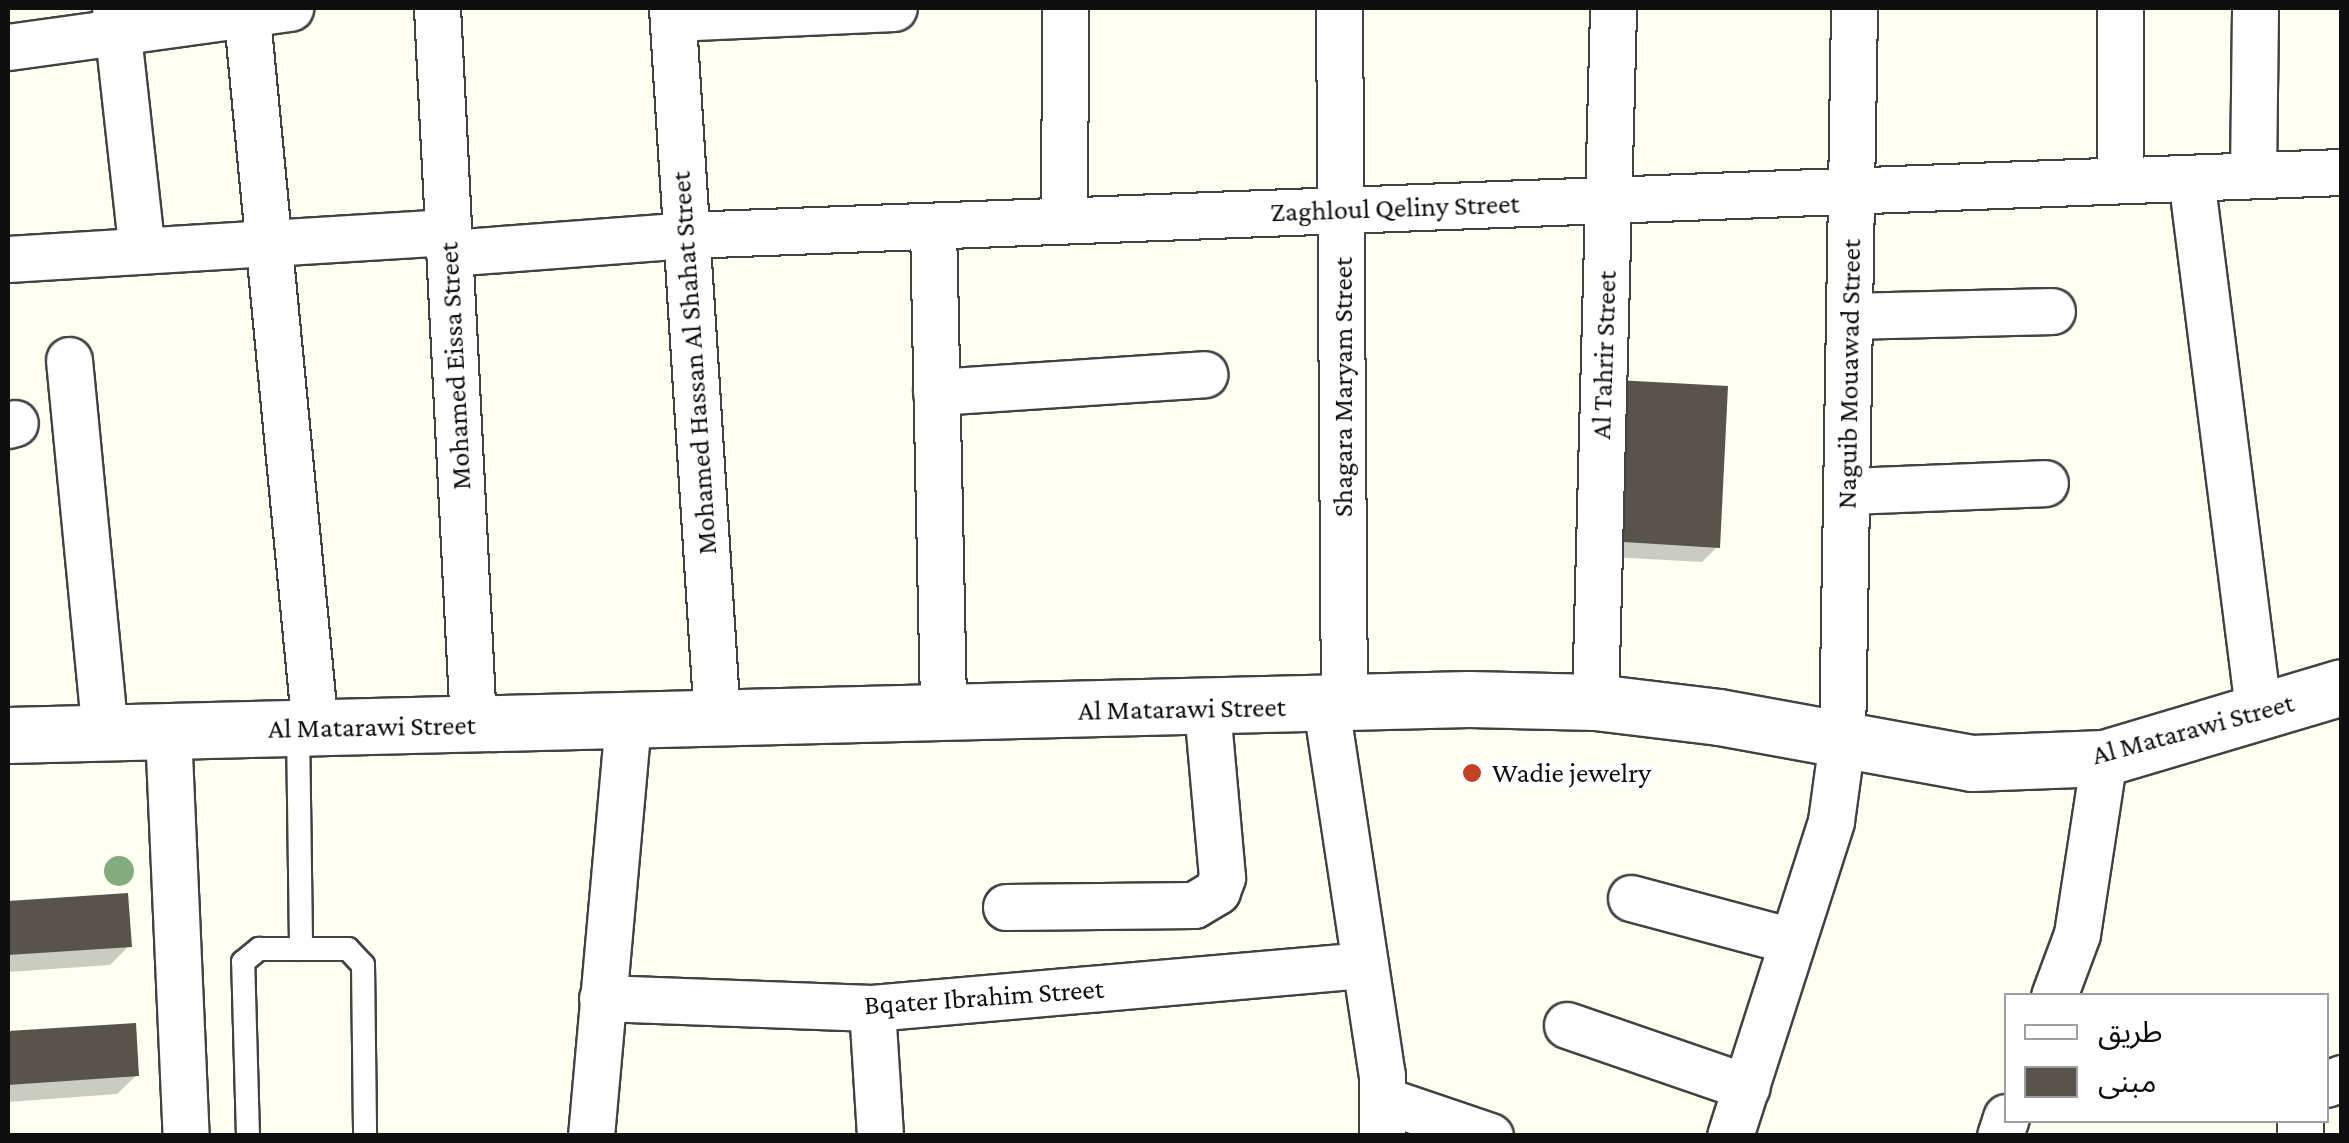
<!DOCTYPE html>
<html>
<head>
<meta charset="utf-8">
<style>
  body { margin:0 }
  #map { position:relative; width:2349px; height:1143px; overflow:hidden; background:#fefff1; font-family:"Crimson Pro","Noto Sans Arabic",serif }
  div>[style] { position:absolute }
  .shadow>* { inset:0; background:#0003 }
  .building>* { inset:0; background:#58534b }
  .roads { filter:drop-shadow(2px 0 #424242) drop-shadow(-2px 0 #424242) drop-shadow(0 2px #424242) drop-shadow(0 -2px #424242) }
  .service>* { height:22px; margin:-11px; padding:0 11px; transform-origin:11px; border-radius:11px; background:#fff }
  .minor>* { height:45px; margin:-22.5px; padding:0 22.5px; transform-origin:22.5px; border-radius:22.5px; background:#fff }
  .tertiary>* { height:55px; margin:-27.5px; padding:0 27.5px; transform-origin:27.5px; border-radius:27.5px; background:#fff }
  .trees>* { width:30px; height:30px; margin:-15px; border-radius:50%; background:#82ac7e }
  .dots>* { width:28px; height:28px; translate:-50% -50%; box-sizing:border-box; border:5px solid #fff; border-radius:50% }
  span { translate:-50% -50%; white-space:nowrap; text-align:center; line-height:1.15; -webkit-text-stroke:10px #fff; paint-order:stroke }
  .street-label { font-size:28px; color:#0f0f0f }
  .poi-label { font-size:28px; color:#0f0f0f }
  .left { translate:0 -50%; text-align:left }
  .frame { position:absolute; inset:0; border:10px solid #0f0f0f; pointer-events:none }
  .legend { position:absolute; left:2004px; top:993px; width:325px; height:130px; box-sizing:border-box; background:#fff; border:2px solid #9f9f9f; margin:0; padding:12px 18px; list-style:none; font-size:30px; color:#0f0f0f }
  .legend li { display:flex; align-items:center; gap:20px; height:50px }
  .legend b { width:50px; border:2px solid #9f9f9f }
</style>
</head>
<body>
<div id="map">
  <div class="shadow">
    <div style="clip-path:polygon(1726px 388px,1717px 547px,1702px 562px,1593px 556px)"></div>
    <div style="clip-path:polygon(126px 896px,129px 946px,110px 965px,8px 972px,8px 904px)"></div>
    <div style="clip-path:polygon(134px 1025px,137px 1075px,117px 1094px,8px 1102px,8px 1034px)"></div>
  </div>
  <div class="building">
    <div style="clip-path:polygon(1616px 380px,1728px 386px,1720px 548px,1607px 541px)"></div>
    <div style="clip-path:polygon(128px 893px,132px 947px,8px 955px,8px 901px)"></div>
    <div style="clip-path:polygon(136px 1023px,139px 1076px,8px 1085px,8px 1031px)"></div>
  </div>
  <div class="roads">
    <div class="service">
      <div style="left:298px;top:728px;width:221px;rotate:89.2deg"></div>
      <div style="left:248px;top:1136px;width:174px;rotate:-91.6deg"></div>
      <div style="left:243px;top:962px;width:21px;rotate:-39deg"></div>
      <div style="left:259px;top:949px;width:89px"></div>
      <div style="left:348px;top:949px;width:22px;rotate:47deg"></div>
      <div style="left:363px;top:965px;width:171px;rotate:89.3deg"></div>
    </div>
    <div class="minor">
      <div style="left:115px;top:8px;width:244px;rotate:83.7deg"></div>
      <div style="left:246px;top:8px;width:723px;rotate:84.53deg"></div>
      <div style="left:437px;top:8px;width:717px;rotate:87.12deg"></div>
      <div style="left:672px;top:8px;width:712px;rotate:86.38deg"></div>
      <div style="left:1339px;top:8px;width:698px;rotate:89.59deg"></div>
      <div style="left:673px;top:18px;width:221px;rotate:-2.6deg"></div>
      <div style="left:8px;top:47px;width:285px;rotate:-7.9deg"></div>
      <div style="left:2253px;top:175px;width:167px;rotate:-89.3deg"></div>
      <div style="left:2191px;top:178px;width:542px;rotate:82.8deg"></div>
      <div style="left:2120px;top:180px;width:172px;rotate:-90deg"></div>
      <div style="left:1064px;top:220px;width:212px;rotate:-89.7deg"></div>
      <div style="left:933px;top:226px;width:488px;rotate:88.8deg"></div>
      <div style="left:449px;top:253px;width:238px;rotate:-4.3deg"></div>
      <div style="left:686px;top:235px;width:1657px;rotate:-2.18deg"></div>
      <div style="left:8px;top:259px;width:441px;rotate:-3.5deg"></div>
      <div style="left:1850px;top:316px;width:202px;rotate:-1.4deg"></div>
      <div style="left:69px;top:360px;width:374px;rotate:84.5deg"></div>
      <div style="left:936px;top:392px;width:269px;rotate:-3.8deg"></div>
      <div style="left:8px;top:425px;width:7px;rotate:-16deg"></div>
      <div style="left:1847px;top:491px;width:198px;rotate:-2.3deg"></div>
      <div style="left:1595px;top:702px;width:694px;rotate:-88.51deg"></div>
      <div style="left:1326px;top:706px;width:373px;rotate:81.4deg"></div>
      <div style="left:1382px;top:1075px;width:61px;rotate:90deg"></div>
      <div style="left:168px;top:731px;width:405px;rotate:87.5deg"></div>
      <div style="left:1631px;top:898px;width:166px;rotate:15deg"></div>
      <div style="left:1006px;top:907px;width:188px;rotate:-0.6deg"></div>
      <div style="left:1194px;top:905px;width:27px;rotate:-31deg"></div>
      <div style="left:1217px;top:891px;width:15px;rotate:-70deg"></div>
      <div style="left:1222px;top:877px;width:170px;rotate:-95.1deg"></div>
      <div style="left:2054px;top:996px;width:66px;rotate:-69.6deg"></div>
      <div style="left:2077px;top:934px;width:178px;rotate:-81.3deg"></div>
      <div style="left:602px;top:998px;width:270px;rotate:2.1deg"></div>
      <div style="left:872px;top:1008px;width:495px;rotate:-5deg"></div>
      <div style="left:872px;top:1008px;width:128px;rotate:86.4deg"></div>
      <div style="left:1567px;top:1025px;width:190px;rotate:19deg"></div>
      <div style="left:2326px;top:1084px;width:17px;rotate:-21deg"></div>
      <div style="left:1384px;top:1100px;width:112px;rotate:18.8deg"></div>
      <div style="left:2300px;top:1120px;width:16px;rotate:90deg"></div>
      <div style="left:591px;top:1136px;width:417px;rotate:-84.9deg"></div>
      <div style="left:1730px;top:1136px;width:331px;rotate:-72.2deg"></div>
      <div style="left:1831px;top:821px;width:81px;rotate:-82.2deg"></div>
      <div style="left:1842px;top:741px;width:733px;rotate:-89.06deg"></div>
      <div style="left:2000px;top:1136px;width:20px;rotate:-72deg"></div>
    </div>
    <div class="tertiary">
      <div style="left:8px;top:735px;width:1461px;rotate:-1.41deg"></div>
      <div style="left:1469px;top:699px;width:126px;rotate:1.4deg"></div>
      <div style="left:1595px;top:702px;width:125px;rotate:6.9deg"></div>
      <div style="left:1719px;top:717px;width:257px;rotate:10.3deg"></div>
      <div style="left:1972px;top:763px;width:132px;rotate:-2.2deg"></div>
      <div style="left:2104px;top:758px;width:248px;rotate:-16.6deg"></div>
    </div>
  </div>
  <div class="trees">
    <div style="left:119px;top:871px"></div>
  </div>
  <div class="dots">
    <div style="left:1472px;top:773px;background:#c34023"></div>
  </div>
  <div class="street-label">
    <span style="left:1395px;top:208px;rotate:-2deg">Zaghloul Qeliny Street</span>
    <span style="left:1604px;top:355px;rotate:-88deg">Al Tahrir Street</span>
    <span style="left:694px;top:363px;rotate:-94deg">Mohamed Hassan Al Shahat Street</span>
    <span style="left:455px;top:366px;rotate:-93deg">Mohamed Eissa Street</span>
    <span style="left:1849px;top:374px;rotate:-89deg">Naguib Mouawad Street</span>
    <span style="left:1343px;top:387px;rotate:-90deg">Shagara Maryam Street</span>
    <span style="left:1182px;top:709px;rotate:-1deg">Al Matarawi Street</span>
    <span style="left:372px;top:727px;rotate:-1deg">Al Matarawi Street</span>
    <span style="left:2193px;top:729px;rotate:-15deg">Al Matarawi Street</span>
    <span style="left:984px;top:997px;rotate:-4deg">Bqater Ibrahim Street</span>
  </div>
  <div class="poi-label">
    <span class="left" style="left:1492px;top:773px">Wadie jewelry</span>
  </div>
  <div class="frame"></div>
  <ul class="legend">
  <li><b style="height:12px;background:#fff"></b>طريق</li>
  <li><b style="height:28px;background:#58534b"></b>مبنى</li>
  </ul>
</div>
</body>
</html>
